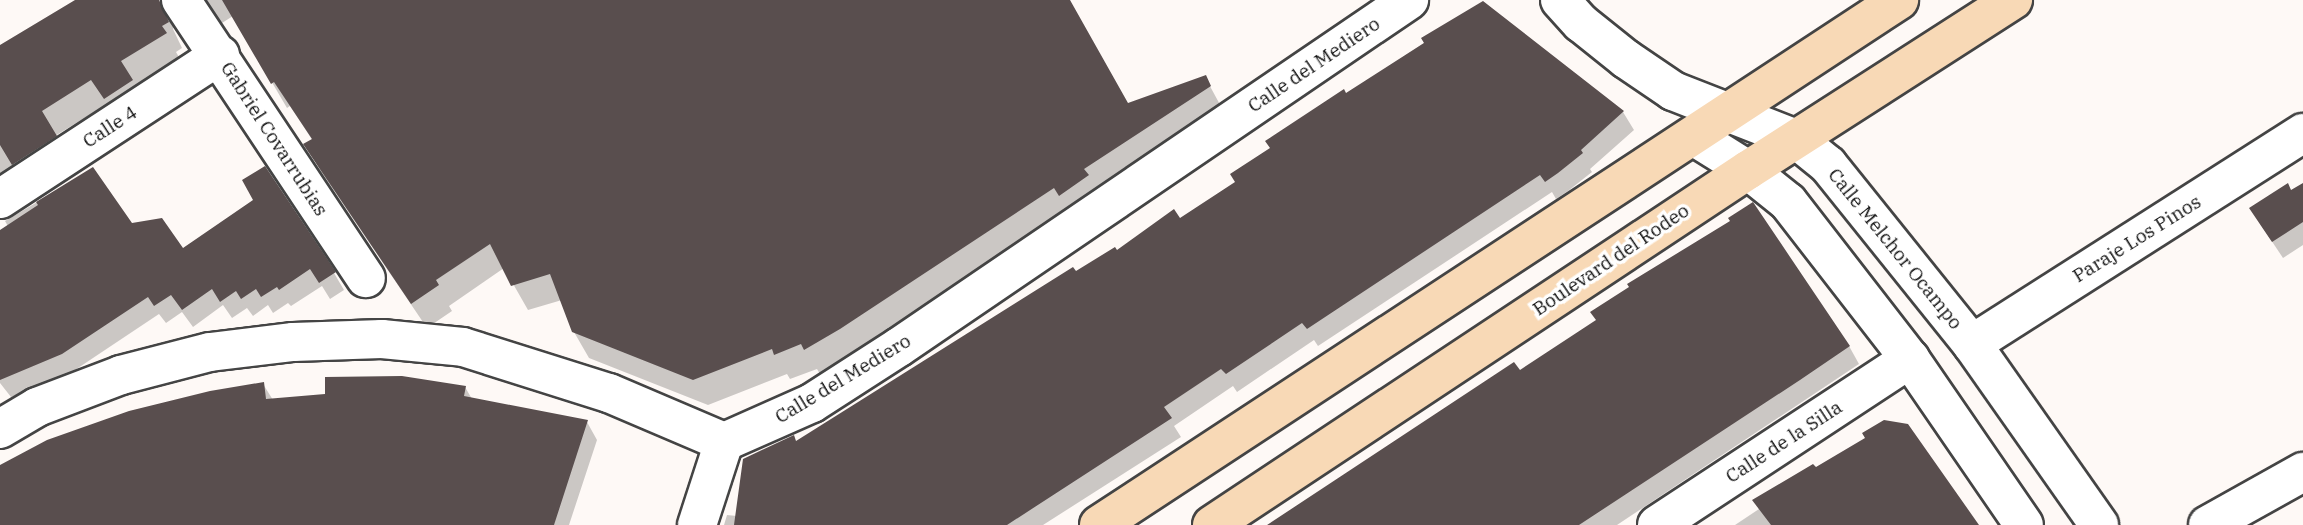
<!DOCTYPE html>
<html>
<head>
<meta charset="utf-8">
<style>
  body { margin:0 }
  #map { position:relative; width:2303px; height:525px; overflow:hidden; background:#fef9f6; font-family:"IBM Plex Serif",serif }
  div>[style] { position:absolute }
  .shadow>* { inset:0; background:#0003 }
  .building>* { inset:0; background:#594e4e }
  .roads { filter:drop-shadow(2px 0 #444) drop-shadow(-2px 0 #444) drop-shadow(0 2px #444) drop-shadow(0 -2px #444) }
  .street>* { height:38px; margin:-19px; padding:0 19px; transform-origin:19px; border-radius:19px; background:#fff }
  .secondary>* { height:38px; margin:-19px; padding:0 19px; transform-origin:19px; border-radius:19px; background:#f8d9b6 }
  span { translate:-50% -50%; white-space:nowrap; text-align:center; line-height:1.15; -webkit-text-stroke:7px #fff; paint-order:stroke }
  .street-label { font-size:19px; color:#111 }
</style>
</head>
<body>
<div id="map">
  <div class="shadow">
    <div style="clip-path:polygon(77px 0,1069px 0,1127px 105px,1205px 77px,1224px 112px,855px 354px,820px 374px,817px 369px,790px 379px,787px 374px,708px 405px,589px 358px,574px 332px,562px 300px,528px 310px,504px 268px,449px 306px,452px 311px,427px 328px,320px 170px,306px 145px,313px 141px,290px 106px,287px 108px,233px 16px,222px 23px,208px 6px,175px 17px,173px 29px,182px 48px,176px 52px,180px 59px,135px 86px,146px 106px,119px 123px,107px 104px,55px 136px,70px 162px,0 208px,0 48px)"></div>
    <div style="clip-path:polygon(1482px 4px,1623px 112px,1634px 130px,1590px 169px,1592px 172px,1568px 191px,1556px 199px,1552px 192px,1318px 346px,1314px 340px,1237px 392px,1233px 386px,1174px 426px,1181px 437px,1043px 525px,724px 525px,727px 515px,737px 516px,797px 443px,1076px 274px,1179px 220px,1237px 182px,1345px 96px)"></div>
    <div style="clip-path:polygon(92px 170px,131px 225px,182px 250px,256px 200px,334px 273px,344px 290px,330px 299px,322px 286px,291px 306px,288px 303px,273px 313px,268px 305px,253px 316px,247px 308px,232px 318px,223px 305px,193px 327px,182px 312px,166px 323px,159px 314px,72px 372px,11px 397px,0 383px,0 263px,15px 239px,5px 221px)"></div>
    <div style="clip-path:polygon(2303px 185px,2303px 245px,2283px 258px,2261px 225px,2291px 192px)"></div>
    <div style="clip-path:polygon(1849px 346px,1859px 364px,1617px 525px,1275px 525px,1519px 372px)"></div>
    <div style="clip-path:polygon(263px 384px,273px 400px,465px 387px,472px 399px,587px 422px,597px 440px,569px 525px,0 525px,0 467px)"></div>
    <div style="clip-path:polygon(1815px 470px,1977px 525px,1735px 525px,1759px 509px,1754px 500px)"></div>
  </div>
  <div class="building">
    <div style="clip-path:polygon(75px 0,159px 0,169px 22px,162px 26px,167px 33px,121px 61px,133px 80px,104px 99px,91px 80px,42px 111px,57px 136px,12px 165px,0 145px,0 45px)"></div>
    <div style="clip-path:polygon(222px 0,1070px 0,1128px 103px,1206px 75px,1211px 86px,1084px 169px,1089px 175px,1059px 196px,1054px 188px,840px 329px,804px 350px,801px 344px,774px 355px,772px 349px,693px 380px,572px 332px,550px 274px,511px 286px,490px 244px,436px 280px,439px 285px,411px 304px,303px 144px,312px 139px,274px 82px,271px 84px)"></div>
    <div style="clip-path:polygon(1483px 1px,1624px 111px,1581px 150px,1583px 153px,1558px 173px,1545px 182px,1540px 175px,1307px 329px,1302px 323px,1226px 374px,1221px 369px,1164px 407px,1172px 418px,1007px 525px,734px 525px,743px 459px,794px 435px,796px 441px,1073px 267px,1076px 271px,1115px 247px,1117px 250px,1174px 209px,1180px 218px,1235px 182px,1230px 174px,1270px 148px,1265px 141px,1344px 89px,1346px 93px,1424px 43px,1421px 38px)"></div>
    <div style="clip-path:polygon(265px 166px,336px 272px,319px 283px,310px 269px,279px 290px,277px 287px,261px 297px,256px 289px,241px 299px,236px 291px,220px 302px,212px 289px,182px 310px,171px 295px,154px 306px,148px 297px,62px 354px,0 380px,0 230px,38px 205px,36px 202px,93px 167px,132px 223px,162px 218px,183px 248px,253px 200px,242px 180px)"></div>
    <div style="clip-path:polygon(2288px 183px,2291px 190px,2303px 183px,2303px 222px,2272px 242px,2249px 208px)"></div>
    <div style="clip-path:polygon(1753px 202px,1850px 346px,1800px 380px,1579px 525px,1267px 525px,1514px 362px,1520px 370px,1596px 320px,1590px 312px,1629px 287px,1627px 284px,1730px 221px,1728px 218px)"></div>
    <div style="clip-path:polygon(402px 376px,466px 386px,464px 396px,588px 420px,554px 525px,0 525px,0 465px,47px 440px,129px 411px,210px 391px,264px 382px,266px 399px,325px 394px,325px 377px)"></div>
    <div style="clip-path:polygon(1884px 420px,1908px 424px,1979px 525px,1771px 525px,1752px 500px,1813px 464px,1816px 467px,1865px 438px,1862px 433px)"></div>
  </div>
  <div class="roads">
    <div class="street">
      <div style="left:181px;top:0;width:334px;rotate:56.4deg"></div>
      <div style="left:1560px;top:0;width:31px;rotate:48deg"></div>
      <div style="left:1581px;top:23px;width:58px;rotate:38.7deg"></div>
      <div style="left:1626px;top:59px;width:57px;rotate:34.2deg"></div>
      <div style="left:1673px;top:91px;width:132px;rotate:21.3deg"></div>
      <div style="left:1796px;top:139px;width:41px;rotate:39.1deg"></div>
      <div style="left:1828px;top:165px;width:230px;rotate:51.2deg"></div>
      <div style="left:1972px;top:344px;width:221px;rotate:54.9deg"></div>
      <div style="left:1695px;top:137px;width:62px;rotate:31.9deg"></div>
      <div style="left:1748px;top:170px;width:51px;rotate:38.7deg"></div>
      <div style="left:1788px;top:202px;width:199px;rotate:52.2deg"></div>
      <div style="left:1910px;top:359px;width:201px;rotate:55.5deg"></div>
      <div style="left:0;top:199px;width:263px;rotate:-33.2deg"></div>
      <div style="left:1972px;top:344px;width:393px;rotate:-32.5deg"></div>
      <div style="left:0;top:429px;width:43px;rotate:-30.7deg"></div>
      <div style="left:37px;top:407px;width:90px;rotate:-20.9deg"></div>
      <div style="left:121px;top:375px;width:92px;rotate:-14.5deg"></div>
      <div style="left:210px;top:352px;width:84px;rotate:-6.9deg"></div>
      <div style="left:293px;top:342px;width:89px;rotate:-1.9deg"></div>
      <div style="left:382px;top:339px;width:81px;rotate:5.6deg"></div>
      <div style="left:463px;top:347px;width:153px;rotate:17.5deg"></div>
      <div style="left:609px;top:393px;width:125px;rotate:23.1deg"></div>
      <div style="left:724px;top:442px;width:96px;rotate:-23.9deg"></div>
      <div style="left:812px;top:403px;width:103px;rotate:-32.8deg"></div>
      <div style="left:899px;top:347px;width:617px;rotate:-34.23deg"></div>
      <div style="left:697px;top:525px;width:87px;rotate:-72deg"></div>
      <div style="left:1657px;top:525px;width:303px;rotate:-33.3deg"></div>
      <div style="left:2208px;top:525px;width:109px;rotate:-29.2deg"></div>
    </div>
    <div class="secondary">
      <div style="left:1099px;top:525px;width:957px;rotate:-33.27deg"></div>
      <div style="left:1212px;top:525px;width:643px;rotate:-33.52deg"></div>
      <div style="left:1748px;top:170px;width:315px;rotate:-32.7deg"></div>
    </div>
  </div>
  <div class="street-label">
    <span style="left:1314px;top:65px;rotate:-34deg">Calle del Mediero</span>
    <span style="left:110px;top:127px;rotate:-33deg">Calle 4</span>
    <span style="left:274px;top:139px;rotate:57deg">Gabriel Covarrubias</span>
    <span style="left:2137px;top:239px;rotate:-32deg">Paraje Los Pinos</span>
    <span style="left:1895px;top:249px;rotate:51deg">Calle Melchor Ocampo</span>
    <span style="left:1611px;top:260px;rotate:-34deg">Boulevard del Rodeo</span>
    <span style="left:843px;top:379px;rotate:-31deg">Calle del Mediero</span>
    <span style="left:1784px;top:442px;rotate:-33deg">Calle de la Silla</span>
  </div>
</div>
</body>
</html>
